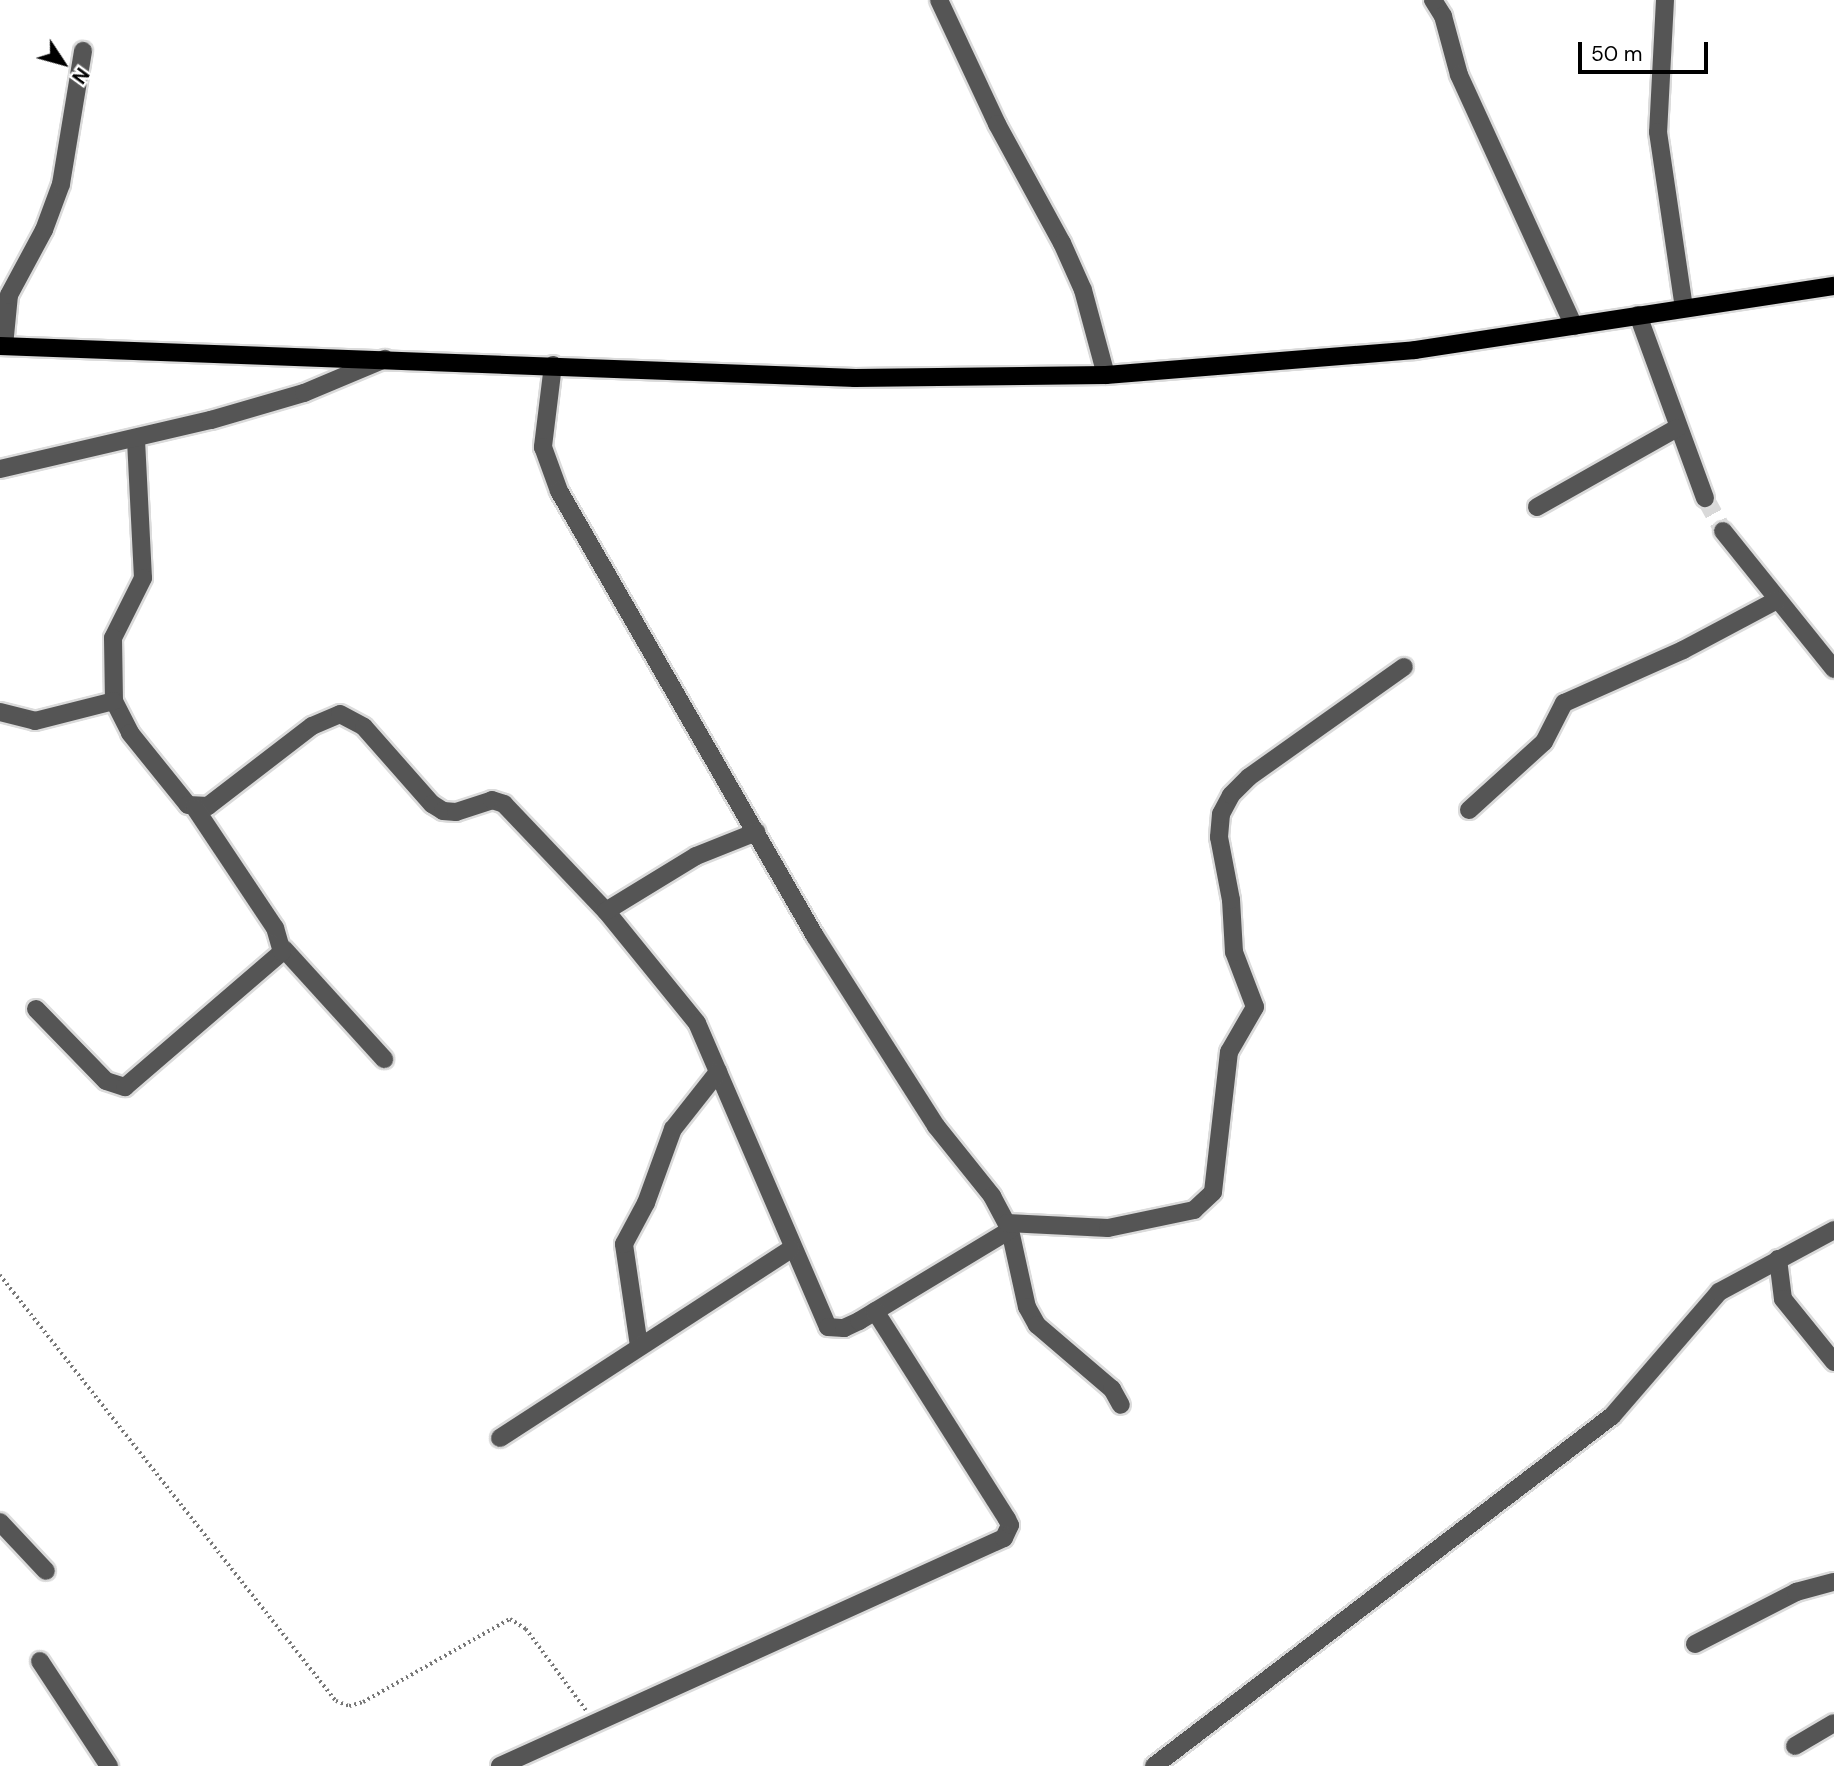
<!DOCTYPE html>
<html>
<head>
<meta charset="utf-8">
<style>
  body { margin:0 }
  #map { position:relative; width:1834px; height:1766px; overflow:hidden; background:#fff; font-family:"DM Sans",sans-serif }
  div>[style] { position:absolute }
  .minor-tunnel>* { height:18px; margin-top:-9px; transform-origin:0; background:repeating-linear-gradient(90deg,#d9d9d9 0 18px,transparent 0 27px) }
  .path>* { height:3.5px; margin-top:-1.75px; transform-origin:0; background:repeating-linear-gradient(90deg,#777 0 2px,transparent 0 5.5px) }
  .roads { filter:drop-shadow(2px 0 #dbdbdb) drop-shadow(-2px 0 #dbdbdb) drop-shadow(0 2px #dbdbdb) drop-shadow(0 -2px #dbdbdb) }
  .minor>* { height:18px; margin:-9px; padding:0 9px; transform-origin:9px; border-radius:9px; background:#555 }
  .major>* { height:18px; margin:-9px; padding:0 9px; transform-origin:9px; border-radius:9px; background:#000 }
  span { translate:-50% -50%; white-space:nowrap; text-align:center; line-height:1.15; -webkit-text-stroke:6px #fff; paint-order:stroke }
  .north { position:absolute; left:28px; top:28px; width:70px; height:70px; -webkit-text-stroke:5px #fff; paint-order:stroke; rotate:126deg; font-size:19px; font-weight:700; line-height:28px; text-align:center; color:#000 }
  .north::after { content:''; display:block; margin:auto; width:24px; height:32px; background:#000; clip-path:polygon(50% 0,100% 100%,50% 72%,0 100%) }
  .scale { position:absolute; left:1578px; top:42px; width:130px; height:32px; box-sizing:border-box; border:4px solid #000; border-top:0; padding-left:9px; font-size:21px; line-height:24px; white-space:nowrap; color:#000; -webkit-text-stroke:5px #fff; paint-order:stroke }
</style>
</head>
<body>
<div id="map">
  <div class="minor-tunnel">
    <div style="left:1705px;top:498px;width:38px;rotate:61deg"></div>
  </div>
  <div class="path">
    <div style="left:0;top:1275px;width:543px;rotate:51.74deg"></div>
    <div style="left:336px;top:1701px;width:14px;rotate:21deg"></div>
    <div style="left:349px;top:1706px;width:15px;rotate:-16deg"></div>
    <div style="left:363px;top:1702px;width:169px;rotate:-29.5deg"></div>
    <div style="left:510px;top:1619px;width:19px;rotate:32deg"></div>
    <div style="left:526px;top:1629px;width:101px;rotate:53.5deg"></div>
  </div>
  <div class="roads">
    <div class="minor">
      <div style="left:939px;top:0;width:137px;rotate:64.9deg"></div>
      <div style="left:997px;top:124px;width:136px;rotate:61.4deg"></div>
      <div style="left:1062px;top:243px;width:51px;rotate:65.9deg"></div>
      <div style="left:1083px;top:290px;width:88px;rotate:74.9deg"></div>
      <div style="left:1433px;top:0;width:19px;rotate:58deg"></div>
      <div style="left:1443px;top:16px;width:61px;rotate:74.8deg"></div>
      <div style="left:1459px;top:75px;width:276px;rotate:65.4deg"></div>
      <div style="left:1665px;top:0;width:132px;rotate:93deg"></div>
      <div style="left:1658px;top:132px;width:178px;rotate:81.6deg"></div>
      <div style="left:1638px;top:315px;width:195px;rotate:69.9deg"></div>
      <div style="left:4px;top:346px;width:51px;rotate:-84.4deg"></div>
      <div style="left:9px;top:295px;width:74px;rotate:-61.7deg"></div>
      <div style="left:44px;top:230px;width:49px;rotate:-69.7deg"></div>
      <div style="left:61px;top:184px;width:135px;rotate:-80.6deg"></div>
      <div style="left:553px;top:365px;width:83px;rotate:97deg"></div>
      <div style="left:543px;top:447px;width:47px;rotate:70deg"></div>
      <div style="left:559px;top:491px;width:513px;rotate:60.09deg"></div>
      <div style="left:815px;top:936px;width:225px;rotate:57.5deg"></div>
      <div style="left:936px;top:1126px;width:90px;rotate:51.3deg"></div>
      <div style="left:992px;top:1196px;width:38px;rotate:62deg"></div>
      <div style="left:1010px;top:1230px;width:79px;rotate:77.6deg"></div>
      <div style="left:1027px;top:1307px;width:21px;rotate:61deg"></div>
      <div style="left:1037px;top:1325px;width:99px;rotate:40.5deg"></div>
      <div style="left:1112px;top:1389px;width:18px;rotate:61deg"></div>
      <div style="left:136px;top:440px;width:138px;rotate:87.1deg"></div>
      <div style="left:143px;top:578px;width:67px;rotate:116.6deg"></div>
      <div style="left:113px;top:638px;width:63px;rotate:89.1deg"></div>
      <div style="left:114px;top:701px;width:36px;rotate:63deg"></div>
      <div style="left:130px;top:733px;width:92px;rotate:51.1deg"></div>
      <div style="left:188px;top:805px;width:20px;rotate:3deg"></div>
      <div style="left:208px;top:806px;width:131px;rotate:-37.6deg"></div>
      <div style="left:312px;top:726px;width:30px;rotate:-23deg"></div>
      <div style="left:340px;top:714px;width:27px;rotate:28deg"></div>
      <div style="left:364px;top:727px;width:103px;rotate:48.6deg"></div>
      <div style="left:432px;top:804px;width:13px;rotate:32deg"></div>
      <div style="left:443px;top:811px;width:13px;rotate:4deg"></div>
      <div style="left:456px;top:812px;width:38px;rotate:-18deg"></div>
      <div style="left:492px;top:800px;width:13px;rotate:18deg"></div>
      <div style="left:504px;top:804px;width:148px;rotate:46.4deg"></div>
      <div style="left:606px;top:911px;width:144px;rotate:50.9deg"></div>
      <div style="left:697px;top:1023px;width:331px;rotate:66.7deg"></div>
      <div style="left:828px;top:1327px;width:16px;rotate:4deg"></div>
      <div style="left:844px;top:1328px;width:17px;rotate:-25deg"></div>
      <div style="left:859px;top:1321px;width:176px;rotate:-31.1deg"></div>
      <div style="left:0;top:469px;width:217px;rotate:-13.1deg"></div>
      <div style="left:211px;top:420px;width:97px;rotate:-16.2deg"></div>
      <div style="left:304px;top:393px;width:88px;rotate:-22.8deg"></div>
      <div style="left:1537px;top:507px;width:161px;rotate:-29.4deg"></div>
      <div style="left:1723px;top:531px;width:177px;rotate:51.2deg"></div>
      <div style="left:0;top:712px;width:36px;rotate:14deg"></div>
      <div style="left:35px;top:721px;width:81px;rotate:-14.2deg"></div>
      <div style="left:1469px;top:810px;width:101px;rotate:-42.2deg"></div>
      <div style="left:1544px;top:742px;width:44px;rotate:-62.9deg"></div>
      <div style="left:1564px;top:703px;width:130px;rotate:-24deg"></div>
      <div style="left:1683px;top:650px;width:106px;rotate:-28deg"></div>
      <div style="left:606px;top:911px;width:105px;rotate:-31.4deg"></div>
      <div style="left:696px;top:856px;width:65px;rotate:-21.8deg"></div>
      <div style="left:284px;top:949px;width:149px;rotate:47.7deg"></div>
      <div style="left:36px;top:1009px;width:100px;rotate:45.8deg"></div>
      <div style="left:106px;top:1081px;width:20px;rotate:18deg"></div>
      <div style="left:125px;top:1087px;width:207px;rotate:-40.7deg"></div>
      <div style="left:282px;top:952px;width:25px;rotate:-106deg"></div>
      <div style="left:275px;top:928px;width:144px;rotate:-123.7deg"></div>
      <div style="left:1007px;top:1223px;width:101px;rotate:2.8deg"></div>
      <div style="left:1108px;top:1228px;width:88px;rotate:-11.8deg"></div>
      <div style="left:1194px;top:1210px;width:26px;rotate:-43deg"></div>
      <div style="left:1213px;top:1192px;width:141px;rotate:-83.5deg"></div>
      <div style="left:1229px;top:1052px;width:52px;rotate:-60deg"></div>
      <div style="left:1255px;top:1007px;width:59px;rotate:-110.9deg"></div>
      <div style="left:1234px;top:952px;width:52px;rotate:-93.3deg"></div>
      <div style="left:1231px;top:900px;width:64px;rotate:-100.8deg"></div>
      <div style="left:1219px;top:837px;width:23px;rotate:-85deg"></div>
      <div style="left:1221px;top:814px;width:21px;rotate:-62deg"></div>
      <div style="left:1231px;top:795px;width:25px;rotate:-45deg"></div>
      <div style="left:1249px;top:777px;width:190px;rotate:-35.4deg"></div>
      <div style="left:1778px;top:1259px;width:40px;rotate:82.9deg"></div>
      <div style="left:1783px;top:1299px;width:81px;rotate:51deg"></div>
      <div style="left:639px;top:1346px;width:103px;rotate:-98.4deg"></div>
      <div style="left:624px;top:1244px;width:47px;rotate:-61.8deg"></div>
      <div style="left:646px;top:1203px;width:79px;rotate:-70deg"></div>
      <div style="left:673px;top:1129px;width:73px;rotate:-51.7deg"></div>
      <div style="left:500px;top:1438px;width:347px;rotate:-33deg"></div>
      <div style="left:0;top:1522px;width:67px;rotate:46.8deg"></div>
      <div style="left:1695px;top:1644px;width:114px;rotate:-27.2deg"></div>
      <div style="left:1796px;top:1592px;width:39px;rotate:-15deg"></div>
      <div style="left:40px;top:1661px;width:126px;rotate:56.7deg"></div>
      <div style="left:1795px;top:1746px;width:45px;rotate:-30.5deg"></div>
      <div style="left:500px;top:1766px;width:553px;rotate:-24.34deg"></div>
      <div style="left:1004px;top:1538px;width:14px;rotate:-65deg"></div>
      <div style="left:1010px;top:1525px;width:7px;rotate:-117deg"></div>
      <div style="left:1007px;top:1519px;width:246px;rotate:-122.4deg"></div>
      <div style="left:1154px;top:1766px;width:576px;rotate:-37.39deg"></div>
      <div style="left:1612px;top:1416px;width:164px;rotate:-49.2deg"></div>
      <div style="left:1719px;top:1292px;width:131px;rotate:-28.3deg"></div>
    </div>
    <div class="major">
      <div style="left:0;top:346px;width:856px;rotate:2.14deg"></div>
      <div style="left:855px;top:378px;width:251px;rotate:-0.7deg"></div>
      <div style="left:1106px;top:375px;width:310px;rotate:-4.6deg"></div>
      <div style="left:1415px;top:350px;width:424px;rotate:-8.7deg"></div>
    </div>
  </div>
  <div class="north">N</div>
  <div class="scale">50 m</div>
</div>
</body>
</html>
